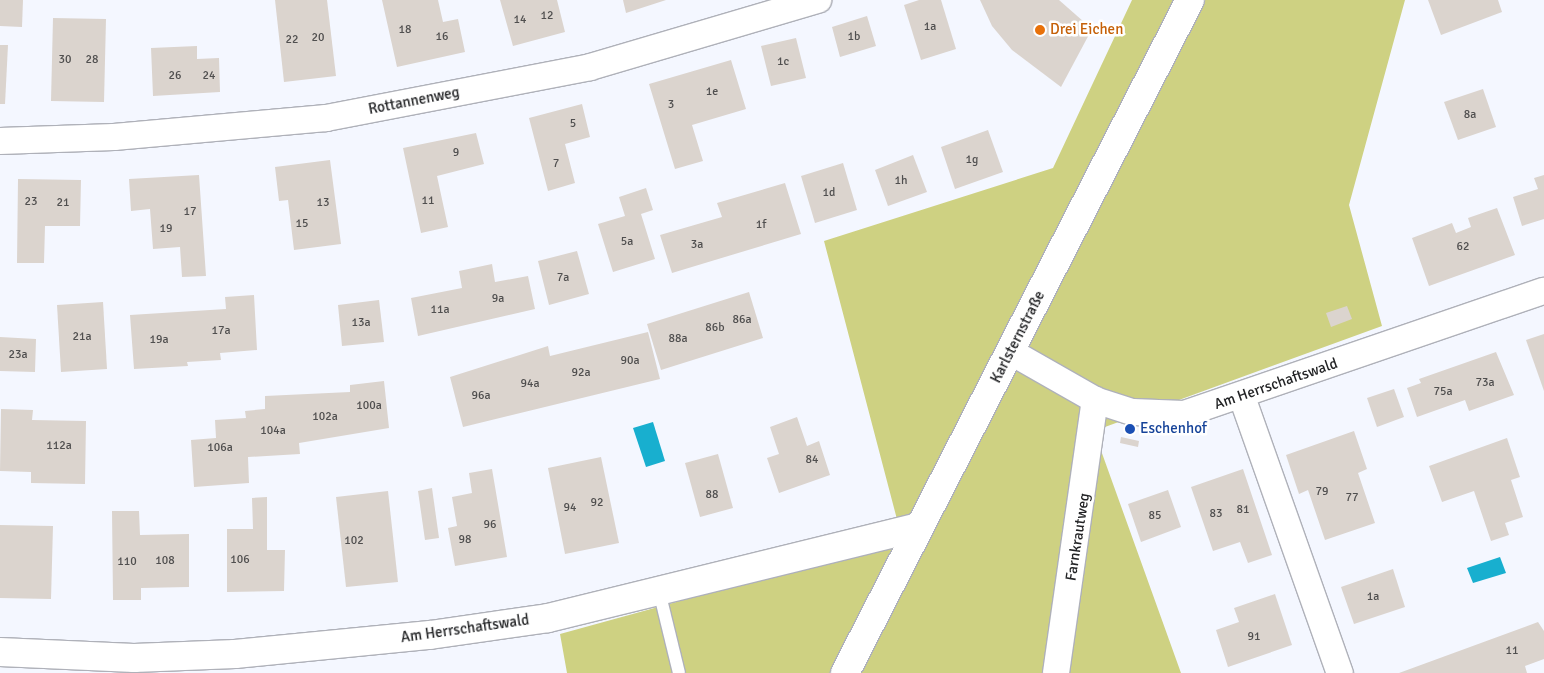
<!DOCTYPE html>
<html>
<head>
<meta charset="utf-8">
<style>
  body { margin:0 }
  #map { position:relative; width:1544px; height:673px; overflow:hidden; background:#f4f7ff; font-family:Signika,sans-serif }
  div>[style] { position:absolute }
  .green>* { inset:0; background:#ced182 }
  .water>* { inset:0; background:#18afcf }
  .building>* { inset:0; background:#dbd4ce }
  .roads { filter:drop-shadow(1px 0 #afb1b9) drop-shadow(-1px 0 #afb1b9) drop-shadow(0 1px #afb1b9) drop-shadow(0 -1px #afb1b9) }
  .lane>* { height:12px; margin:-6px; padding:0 6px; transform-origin:6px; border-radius:6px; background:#fff }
  .street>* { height:26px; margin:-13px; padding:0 13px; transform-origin:13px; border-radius:13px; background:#fff }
  .secondary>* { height:28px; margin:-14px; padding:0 14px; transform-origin:14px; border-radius:14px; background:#fff }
  .dots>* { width:14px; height:14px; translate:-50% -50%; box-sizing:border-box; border:2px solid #fff; border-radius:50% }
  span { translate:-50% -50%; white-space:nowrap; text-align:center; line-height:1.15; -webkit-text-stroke:5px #fff; paint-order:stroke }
  .number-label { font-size:12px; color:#504f4f }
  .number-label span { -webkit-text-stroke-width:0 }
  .food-label { font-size:15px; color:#c56008 }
  .left { translate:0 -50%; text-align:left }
  .street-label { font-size:15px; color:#222325 }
  .transit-label { font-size:15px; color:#164399 }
</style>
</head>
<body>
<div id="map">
  <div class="green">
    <div style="clip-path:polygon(1132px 0,1405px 0,1349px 205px,1382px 326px,1094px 431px,1181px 673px,567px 673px,560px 634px,760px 579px,899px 527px,824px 241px,1053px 168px)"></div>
  </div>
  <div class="water">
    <div style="clip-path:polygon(653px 422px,665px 461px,646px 467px,633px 428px)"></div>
    <div style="clip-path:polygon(1500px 557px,1506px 573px,1473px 583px,1467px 568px)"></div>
  </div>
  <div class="building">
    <div style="clip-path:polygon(0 0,23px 0,22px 27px,0 26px)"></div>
    <div style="clip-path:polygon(275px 0,327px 0,336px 76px,284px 82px)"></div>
    <div style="clip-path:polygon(382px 0,438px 0,443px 22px,458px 19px,465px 52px,397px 67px)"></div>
    <div style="clip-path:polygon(500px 0,557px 0,565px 32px,513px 46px)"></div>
    <div style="clip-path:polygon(623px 0,666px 0,626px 13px)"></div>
    <div style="clip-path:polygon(919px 0,941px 0,956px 49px,921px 60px,904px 5px)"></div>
    <div style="clip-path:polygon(980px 0,1059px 0,1092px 29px,1061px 87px,1012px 50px,992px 26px)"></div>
    <div style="clip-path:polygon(1428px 0,1498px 0,1502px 12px,1441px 35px)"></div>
    <div style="clip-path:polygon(867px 16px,876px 46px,840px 57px,832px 27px)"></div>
    <div style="clip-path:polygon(53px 18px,106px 19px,104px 102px,51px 101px)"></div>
    <div style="clip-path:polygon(796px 38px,806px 78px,771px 86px,761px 46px)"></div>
    <div style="clip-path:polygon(0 45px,8px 45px,5px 104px,0 104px)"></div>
    <div style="clip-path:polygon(197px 46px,197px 59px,219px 58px,220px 92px,153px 96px,151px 48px)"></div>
    <div style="clip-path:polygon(731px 60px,746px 109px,692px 125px,703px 161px,675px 169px,649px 84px)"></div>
    <div style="clip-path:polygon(1483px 89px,1496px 127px,1458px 140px,1444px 102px)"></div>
    <div style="clip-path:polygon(582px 104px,590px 137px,565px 144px,575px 183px,548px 191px,529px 118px)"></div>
    <div style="clip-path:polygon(988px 130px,1003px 172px,955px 189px,941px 147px)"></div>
    <div style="clip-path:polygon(476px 133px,484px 164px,437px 176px,448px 227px,421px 233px,403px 148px)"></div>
    <div style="clip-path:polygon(913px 155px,927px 192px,888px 206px,875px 170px)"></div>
    <div style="clip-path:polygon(330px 160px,341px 244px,294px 250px,288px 200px,279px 201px,275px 167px)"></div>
    <div style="clip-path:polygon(843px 163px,857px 210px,815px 223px,801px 176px)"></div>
    <div style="clip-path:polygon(199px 175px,206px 276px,182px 277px,180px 247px,153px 249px,150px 209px,131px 211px,129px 179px)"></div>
    <div style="clip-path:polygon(1544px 175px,1544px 219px,1522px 226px,1513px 197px,1538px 189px,1534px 178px)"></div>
    <div style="clip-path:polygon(18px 179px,81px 180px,80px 226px,45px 226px,44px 263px,17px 263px)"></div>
    <div style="clip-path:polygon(785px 183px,801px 234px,672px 273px,660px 235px,722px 217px,717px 203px)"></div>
    <div style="clip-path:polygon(646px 188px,653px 210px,641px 214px,655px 259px,613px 272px,598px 224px,625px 216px,619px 197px)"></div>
    <div style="clip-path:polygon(1497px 208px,1515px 255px,1429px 286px,1412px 238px,1452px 223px,1456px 233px,1471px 227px,1468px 218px)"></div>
    <div style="clip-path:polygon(577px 251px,589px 294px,549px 305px,538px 261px)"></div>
    <div style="clip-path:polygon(492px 264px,495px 282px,528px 276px,535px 309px,418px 336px,411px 298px,462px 288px,459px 271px)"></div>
    <div style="clip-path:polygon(749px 292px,763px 338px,661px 370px,647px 324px)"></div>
    <div style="clip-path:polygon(254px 295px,257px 350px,220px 353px,221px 360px,187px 362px,188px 366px,134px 369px,130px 315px,226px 309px,225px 297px)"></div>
    <div style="clip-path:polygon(379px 300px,384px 342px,342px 346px,338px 305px)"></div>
    <div style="clip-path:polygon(103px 302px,107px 369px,61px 372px,57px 305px)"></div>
    <div style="clip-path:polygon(1347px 306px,1352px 319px,1331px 327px,1326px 313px)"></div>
    <div style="clip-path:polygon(648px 332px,660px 379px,463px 427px,450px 377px,548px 346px,550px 356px)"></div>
    <div style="clip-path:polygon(1544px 334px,1544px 391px,1526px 340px)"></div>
    <div style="clip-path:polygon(0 337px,36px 339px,35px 372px,0 371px)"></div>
    <div style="clip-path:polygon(1496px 352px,1514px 395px,1469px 411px,1465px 400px,1417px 417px,1407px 388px,1421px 383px,1419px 379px)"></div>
    <div style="clip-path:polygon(384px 381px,389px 428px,299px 443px,300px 454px,248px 457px,249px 483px,194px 487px,191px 440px,216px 438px,215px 420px,246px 418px,245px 411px,265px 409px,265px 396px,350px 392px,350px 385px)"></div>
    <div style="clip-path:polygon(1394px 389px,1404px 417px,1377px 427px,1367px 398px)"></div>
    <div style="clip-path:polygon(1px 409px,33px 410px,32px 420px,86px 421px,85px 484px,31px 483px,31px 472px,0 471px)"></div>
    <div style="clip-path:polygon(797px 417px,807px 446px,819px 441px,830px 475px,779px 493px,767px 458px,779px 454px,770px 427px)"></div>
    <div style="clip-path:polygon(1354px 431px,1367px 469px,1358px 473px,1375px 523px,1325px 540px,1308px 490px,1299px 494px,1286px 455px)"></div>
    <div style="clip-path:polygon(1121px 437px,1139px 441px,1138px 447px,1120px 443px)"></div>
    <div style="clip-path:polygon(1507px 438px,1520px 477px,1511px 480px,1523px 517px,1505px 523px,1509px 535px,1491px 541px,1474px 491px,1442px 502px,1429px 466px)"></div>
    <div style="clip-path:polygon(718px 454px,733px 508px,700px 517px,685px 463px)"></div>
    <div style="clip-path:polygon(601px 457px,619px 543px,565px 554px,548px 468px)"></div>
    <div style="clip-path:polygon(492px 469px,507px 557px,455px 566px,448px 528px,457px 526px,452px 497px,472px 493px,469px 473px)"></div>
    <div style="clip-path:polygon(1243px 469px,1272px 555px,1248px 563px,1240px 542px,1213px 551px,1191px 487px)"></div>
    <div style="clip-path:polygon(432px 488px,439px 538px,425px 540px,418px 491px)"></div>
    <div style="clip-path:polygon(1168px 490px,1181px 527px,1141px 542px,1128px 504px)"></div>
    <div style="clip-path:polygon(388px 491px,398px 582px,346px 587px,336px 497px)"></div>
    <div style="clip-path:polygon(267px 497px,267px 550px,285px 550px,284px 591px,227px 592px,227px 529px,253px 529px,252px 498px)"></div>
    <div style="clip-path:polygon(112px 511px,139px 511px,140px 535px,189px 534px,189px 587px,141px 588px,141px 600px,113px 600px)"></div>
    <div style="clip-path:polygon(0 525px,53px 526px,51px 599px,0 598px)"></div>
    <div style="clip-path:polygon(1393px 569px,1405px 607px,1354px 624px,1341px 587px)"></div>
    <div style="clip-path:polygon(1275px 594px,1292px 645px,1228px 667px,1216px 630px,1239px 622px,1234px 608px)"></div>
    <div style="clip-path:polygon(1538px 622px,1544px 631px,1544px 659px,1525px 666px,1527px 673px,1399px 673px)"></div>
  </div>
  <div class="roads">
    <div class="lane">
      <div style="left:659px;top:591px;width:84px;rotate:76.3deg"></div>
    </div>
    <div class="street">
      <div style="left:0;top:141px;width:114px;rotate:-2deg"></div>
      <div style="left:114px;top:137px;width:213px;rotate:-5.1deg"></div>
      <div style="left:326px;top:118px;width:269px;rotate:-10.9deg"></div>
      <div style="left:590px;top:67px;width:238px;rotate:-16.4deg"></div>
      <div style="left:1011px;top:352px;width:97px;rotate:29.7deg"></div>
      <div style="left:1095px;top:400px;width:40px;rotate:18deg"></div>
      <div style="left:1133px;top:412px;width:51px;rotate:2.2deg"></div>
      <div style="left:1184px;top:414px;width:380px;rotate:-18.9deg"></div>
      <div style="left:1242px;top:397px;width:293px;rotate:70.5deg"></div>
      <div style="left:1056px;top:673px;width:276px;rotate:-81.9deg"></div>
    </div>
    <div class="secondary">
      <div style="left:0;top:652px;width:134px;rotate:2.6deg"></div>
      <div style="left:134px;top:658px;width:101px;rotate:-2.3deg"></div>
      <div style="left:235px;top:654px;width:196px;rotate:-5.6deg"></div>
      <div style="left:430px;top:635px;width:119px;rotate:-8.2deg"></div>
      <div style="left:548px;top:618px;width:382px;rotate:-13.8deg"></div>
      <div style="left:845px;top:673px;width:756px;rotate:-62.86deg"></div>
    </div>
  </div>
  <div class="dots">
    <div style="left:1040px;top:30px;background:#e8710a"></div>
    <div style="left:1130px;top:429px;background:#1a4fb4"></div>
  </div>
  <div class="number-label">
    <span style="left:547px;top:16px">12</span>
    <span style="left:520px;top:20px">14</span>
    <span style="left:930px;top:27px">1a</span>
    <span style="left:405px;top:30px">18</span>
    <span style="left:442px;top:37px">16</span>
    <span style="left:854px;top:37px">1b</span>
    <span style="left:318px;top:38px">20</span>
    <span style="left:292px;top:40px">22</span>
    <span style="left:65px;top:60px">30</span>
    <span style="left:92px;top:60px">28</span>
    <span style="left:783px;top:62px">1c</span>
    <span style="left:175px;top:76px">26</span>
    <span style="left:209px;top:76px">24</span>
    <span style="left:712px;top:92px">1e</span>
    <span style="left:671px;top:105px">3</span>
    <span style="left:1470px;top:115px">8a</span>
    <span style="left:573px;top:124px">5</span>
    <span style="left:456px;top:153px">9</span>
    <span style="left:972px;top:160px">1g</span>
    <span style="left:556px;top:164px">7</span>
    <span style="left:901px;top:181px">1h</span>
    <span style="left:829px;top:193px">1d</span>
    <span style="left:428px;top:201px">11</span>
    <span style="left:31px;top:202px">23</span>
    <span style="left:63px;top:203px">21</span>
    <span style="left:323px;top:203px">13</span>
    <span style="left:190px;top:212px">17</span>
    <span style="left:302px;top:224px">15</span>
    <span style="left:761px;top:225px">1f</span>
    <span style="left:166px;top:229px">19</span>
    <span style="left:627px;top:242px">5a</span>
    <span style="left:697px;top:245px">3a</span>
    <span style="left:1463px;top:247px">62</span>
    <span style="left:563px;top:278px">7a</span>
    <span style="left:498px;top:299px">9a</span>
    <span style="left:440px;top:310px">11a</span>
    <span style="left:742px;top:320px">86a</span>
    <span style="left:361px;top:323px">13a</span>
    <span style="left:715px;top:328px">86b</span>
    <span style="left:221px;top:331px">17a</span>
    <span style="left:82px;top:337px">21a</span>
    <span style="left:678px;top:339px">88a</span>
    <span style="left:159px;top:340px">19a</span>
    <span style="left:18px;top:355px">23a</span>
    <span style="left:630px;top:361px">90a</span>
    <span style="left:581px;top:373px">92a</span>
    <span style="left:1485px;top:383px">73a</span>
    <span style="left:530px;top:384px">94a</span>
    <span style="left:1443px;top:392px">75a</span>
    <span style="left:481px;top:396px">96a</span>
    <span style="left:369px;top:406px">100a</span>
    <span style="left:325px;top:417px">102a</span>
    <span style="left:273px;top:431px">104a</span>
    <span style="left:59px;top:446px">112a</span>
    <span style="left:220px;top:448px">106a</span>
    <span style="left:812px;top:460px">84</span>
    <span style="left:1322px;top:492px">79</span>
    <span style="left:712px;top:495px">88</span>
    <span style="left:1352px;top:498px">77</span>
    <span style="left:597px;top:503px">92</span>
    <span style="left:570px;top:508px">94</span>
    <span style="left:1243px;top:510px">81</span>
    <span style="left:1216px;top:514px">83</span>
    <span style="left:1155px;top:516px">85</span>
    <span style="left:490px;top:525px">96</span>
    <span style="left:465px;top:540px">98</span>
    <span style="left:354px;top:541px">102</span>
    <span style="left:240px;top:560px">106</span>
    <span style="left:165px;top:561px">108</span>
    <span style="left:127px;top:562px">110</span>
    <span style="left:1373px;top:597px">1a</span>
    <span style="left:1254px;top:637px">91</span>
    <span style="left:1512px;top:651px">11</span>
  </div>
  <div class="food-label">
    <span class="left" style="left:1050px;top:30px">Drei Eichen</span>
  </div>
  <div class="street-label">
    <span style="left:414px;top:101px;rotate:-11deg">Rottannenweg</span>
    <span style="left:1018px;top:337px;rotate:-63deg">Karlsternstraße</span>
    <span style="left:1276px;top:384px;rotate:-19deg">Am Herrschaftswald</span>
    <span style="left:1078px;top:537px;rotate:-81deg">Farnkrautweg</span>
    <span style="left:465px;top:629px;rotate:-8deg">Am Herrschaftswald</span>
  </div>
  <div class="transit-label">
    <span class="left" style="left:1140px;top:429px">Eschenhof</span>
  </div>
</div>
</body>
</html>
